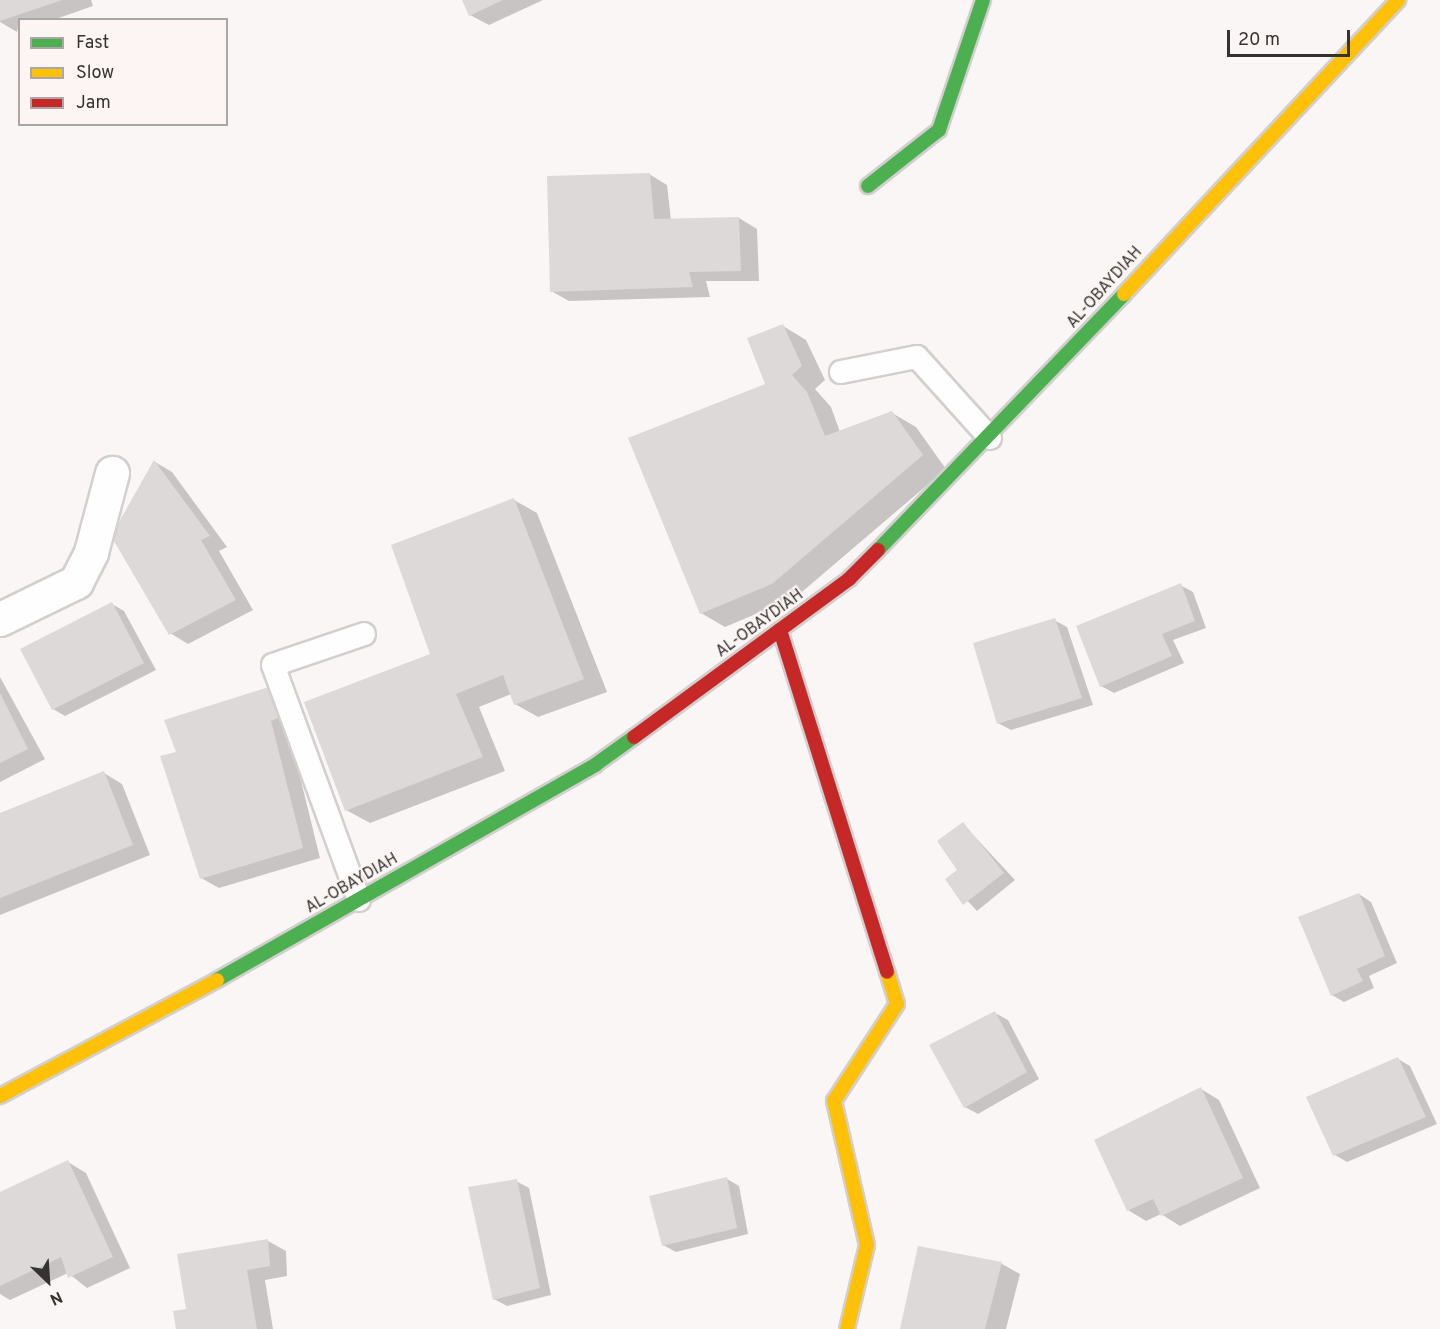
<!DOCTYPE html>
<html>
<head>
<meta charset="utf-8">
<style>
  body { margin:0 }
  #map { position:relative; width:1440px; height:1329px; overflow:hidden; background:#faf6f5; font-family:Overpass,sans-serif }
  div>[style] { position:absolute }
  .shadow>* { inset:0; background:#0003 }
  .building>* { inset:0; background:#dcd9d8 }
  .roads { filter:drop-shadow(2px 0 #d2cfce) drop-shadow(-2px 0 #d2cfce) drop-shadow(0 2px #d2cfce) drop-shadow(0 -2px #d2cfce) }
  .lane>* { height:22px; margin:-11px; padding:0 11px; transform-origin:11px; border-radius:11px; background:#fefefe }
  .street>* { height:33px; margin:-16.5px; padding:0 16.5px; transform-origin:16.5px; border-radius:16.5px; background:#fefefe }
  .fast>* { height:14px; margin:-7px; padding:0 7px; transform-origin:7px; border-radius:7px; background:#4caf50 }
  .slow>* { height:14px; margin:-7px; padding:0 7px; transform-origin:7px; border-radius:7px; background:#ffc107 }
  .jam>* { height:14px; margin:-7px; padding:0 7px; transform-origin:7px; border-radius:7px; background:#c62828 }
  span { translate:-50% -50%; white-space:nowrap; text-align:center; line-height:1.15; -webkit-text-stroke:4.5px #fcf5f3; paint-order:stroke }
  .street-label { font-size:16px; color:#353332 }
  .legend { position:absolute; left:18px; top:18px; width:210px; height:108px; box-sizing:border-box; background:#fcf5f3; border:2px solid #aca7a6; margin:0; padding:8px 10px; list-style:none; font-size:18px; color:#353332 }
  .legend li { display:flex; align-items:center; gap:12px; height:30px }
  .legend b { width:30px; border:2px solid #aca7a6 }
  .north { position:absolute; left:18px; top:1251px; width:60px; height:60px; -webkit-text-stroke:4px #fcf5f3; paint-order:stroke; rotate:155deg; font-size:16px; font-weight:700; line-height:24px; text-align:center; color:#353332 }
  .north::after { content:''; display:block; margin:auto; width:21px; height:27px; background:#353332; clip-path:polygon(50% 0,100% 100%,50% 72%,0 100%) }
  .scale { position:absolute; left:1227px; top:30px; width:123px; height:27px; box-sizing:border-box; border:3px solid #353332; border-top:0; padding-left:8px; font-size:18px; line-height:21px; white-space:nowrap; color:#353332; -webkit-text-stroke:4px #fcf5f3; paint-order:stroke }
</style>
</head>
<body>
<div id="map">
  <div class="shadow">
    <div style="clip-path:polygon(0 0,91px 0,93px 6px,53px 20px,20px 20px,17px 32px,0 22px)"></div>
    <div style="clip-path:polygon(464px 0,543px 0,489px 25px,470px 15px)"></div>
    <div style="clip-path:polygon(649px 174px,667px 185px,671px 220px,739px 218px,757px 229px,759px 281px,706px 281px,710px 297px,569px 301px,551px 291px)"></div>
    <div style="clip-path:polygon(783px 326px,806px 340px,825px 380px,815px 389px,831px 407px,840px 432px,892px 413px,916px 427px,946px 469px,796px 597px,725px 627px,701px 613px)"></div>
    <div style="clip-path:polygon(155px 462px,172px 472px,227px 547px,219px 551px,253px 610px,188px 644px,170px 633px)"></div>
    <div style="clip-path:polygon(514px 500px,537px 513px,607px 692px,538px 717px,515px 704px,511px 694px,479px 707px,505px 771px,370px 823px,346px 810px)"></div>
    <div style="clip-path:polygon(1180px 585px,1193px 592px,1206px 628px,1173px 640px,1184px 663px,1114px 693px,1101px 686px)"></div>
    <div style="clip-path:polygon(112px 604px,124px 611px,156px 670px,65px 716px,53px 709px)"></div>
    <div style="clip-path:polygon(1054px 620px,1067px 627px,1093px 705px,1011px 730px,998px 723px)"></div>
    <div style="clip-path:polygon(0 677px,45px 759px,0 782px)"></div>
    <div style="clip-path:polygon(272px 688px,289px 732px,320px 858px,219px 888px,201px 878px)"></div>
    <div style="clip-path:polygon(104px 773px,122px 784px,150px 855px,0 915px,0 814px)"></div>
    <div style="clip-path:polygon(963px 824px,1015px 880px,977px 911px,947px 879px,959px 871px)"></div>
    <div style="clip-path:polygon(1359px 894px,1371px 902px,1397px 963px,1369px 976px,1374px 988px,1344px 1002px,1332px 995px)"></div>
    <div style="clip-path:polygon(995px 1013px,1008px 1020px,1039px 1079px,978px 1114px,965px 1107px)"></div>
    <div style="clip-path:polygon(1398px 1059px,1410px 1066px,1437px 1124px,1347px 1162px,1335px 1155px)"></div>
    <div style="clip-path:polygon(1201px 1089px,1219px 1100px,1260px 1188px,1180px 1226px,1161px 1214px,1146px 1221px,1128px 1210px)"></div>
    <div style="clip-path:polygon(68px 1162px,86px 1173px,130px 1268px,87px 1288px,68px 1273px,10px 1300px,0 1294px,0 1194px)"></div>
    <div style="clip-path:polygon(727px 1179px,739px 1186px,748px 1234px,676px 1252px,663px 1245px)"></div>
    <div style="clip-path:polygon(516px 1181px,529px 1188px,551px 1295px,507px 1306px,494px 1299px)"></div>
    <div style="clip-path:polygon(268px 1241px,286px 1251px,287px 1276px,265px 1280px,273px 1329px,177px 1329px,188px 1310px)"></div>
    <div style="clip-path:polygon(920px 1248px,1002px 1264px,1020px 1274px,1006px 1329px,902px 1329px)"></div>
  </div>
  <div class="building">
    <div style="clip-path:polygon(0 0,62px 0,0 21px)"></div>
    <div style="clip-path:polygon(462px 0,503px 0,469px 16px)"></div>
    <div style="clip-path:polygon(650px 173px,654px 219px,739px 217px,741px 271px,689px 272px,693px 287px,550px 292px,547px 176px)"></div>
    <div style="clip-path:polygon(783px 324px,802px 366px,792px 375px,807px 392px,825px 436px,892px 411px,923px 455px,772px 584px,700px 614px,628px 438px,765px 384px,747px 338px)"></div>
    <div style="clip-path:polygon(154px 460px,210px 536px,201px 540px,236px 600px,169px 635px,111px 536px)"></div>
    <div style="clip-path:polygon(514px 498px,584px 679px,514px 705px,503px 675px,456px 694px,483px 757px,345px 811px,304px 702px,430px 654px,391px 545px)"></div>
    <div style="clip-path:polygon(1181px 583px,1195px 621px,1162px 634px,1172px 656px,1100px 687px,1076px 626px)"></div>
    <div style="clip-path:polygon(112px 602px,144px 663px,52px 710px,20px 649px)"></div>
    <div style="clip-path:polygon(1055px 618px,1082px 698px,997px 724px,973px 643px)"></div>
    <div style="clip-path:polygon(272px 686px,280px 717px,271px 721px,303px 848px,200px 879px,160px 756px,176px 752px,164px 720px)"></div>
    <div style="clip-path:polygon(0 693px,28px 749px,0 763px)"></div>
    <div style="clip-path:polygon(104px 771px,133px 845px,0 898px,0 813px)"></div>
    <div style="clip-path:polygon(963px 822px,1004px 873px,963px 905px,945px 879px,957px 870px,937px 841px)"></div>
    <div style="clip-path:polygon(1359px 893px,1385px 956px,1357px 969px,1363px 981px,1331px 996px,1298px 917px)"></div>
    <div style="clip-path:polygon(995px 1011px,1027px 1072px,964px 1108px,929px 1045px)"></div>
    <div style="clip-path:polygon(1398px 1057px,1426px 1117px,1333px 1156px,1306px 1097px)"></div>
    <div style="clip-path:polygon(1201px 1087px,1243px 1178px,1161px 1216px,1153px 1199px,1127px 1211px,1094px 1140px)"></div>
    <div style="clip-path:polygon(68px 1160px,113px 1257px,68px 1278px,61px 1257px,0 1286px,0 1192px)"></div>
    <div style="clip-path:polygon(727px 1177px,737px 1228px,662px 1246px,649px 1196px)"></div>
    <div style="clip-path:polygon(517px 1179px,540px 1288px,493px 1300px,468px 1187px)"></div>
    <div style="clip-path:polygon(268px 1239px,270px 1266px,247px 1270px,257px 1329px,176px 1329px,173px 1311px,186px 1309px,177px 1254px)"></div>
    <div style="clip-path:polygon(918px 1246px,1002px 1262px,985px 1329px,900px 1329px)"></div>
  </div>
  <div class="roads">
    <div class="lane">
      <div style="left:841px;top:372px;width:77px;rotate:-11.2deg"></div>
      <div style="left:917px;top:357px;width:109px;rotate:48deg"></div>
      <div style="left:359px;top:900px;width:250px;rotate:-110.1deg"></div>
      <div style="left:273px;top:665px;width:96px;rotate:-18.8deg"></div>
    </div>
    <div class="street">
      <div style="left:0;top:619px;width:85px;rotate:-26deg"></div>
      <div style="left:76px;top:582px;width:34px;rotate:-63deg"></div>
      <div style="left:91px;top:552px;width:82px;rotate:-75.1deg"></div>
    </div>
    <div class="fast">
      <div style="left:868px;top:186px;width:90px;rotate:-38.3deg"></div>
      <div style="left:939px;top:130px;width:137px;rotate:-71.3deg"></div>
      <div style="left:878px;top:550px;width:355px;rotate:-46.1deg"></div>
      <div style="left:217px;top:980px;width:435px;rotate:-29.6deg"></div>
      <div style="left:595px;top:765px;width:48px;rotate:-35.7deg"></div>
    </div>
    <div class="slow">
      <div style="left:1124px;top:294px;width:402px;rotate:-47deg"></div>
      <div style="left:0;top:1096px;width:246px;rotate:-28.1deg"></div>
      <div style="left:847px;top:1329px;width:86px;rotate:-76.6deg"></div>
      <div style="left:867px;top:1245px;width:148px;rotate:-102.9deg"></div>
      <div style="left:834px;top:1101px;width:116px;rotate:-57deg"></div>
      <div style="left:897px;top:1004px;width:34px;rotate:-107deg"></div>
    </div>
    <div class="jam">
      <div style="left:780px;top:630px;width:358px;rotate:72.6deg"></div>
      <div style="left:634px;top:737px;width:267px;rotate:-36.3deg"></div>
      <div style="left:849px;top:579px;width:41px;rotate:-45deg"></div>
    </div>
  </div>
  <div class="street-label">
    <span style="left:1105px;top:288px;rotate:-48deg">AL-OBAYDIAH</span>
    <span style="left:760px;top:624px;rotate:-36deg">AL-OBAYDIAH</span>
    <span style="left:352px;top:884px;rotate:-30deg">AL-OBAYDIAH</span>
  </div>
  <ul class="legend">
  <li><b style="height:8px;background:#4caf50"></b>Fast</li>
  <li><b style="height:8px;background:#ffc107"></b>Slow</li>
  <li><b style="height:8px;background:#c62828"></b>Jam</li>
  </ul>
  <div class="north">N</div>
  <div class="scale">20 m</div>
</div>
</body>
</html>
